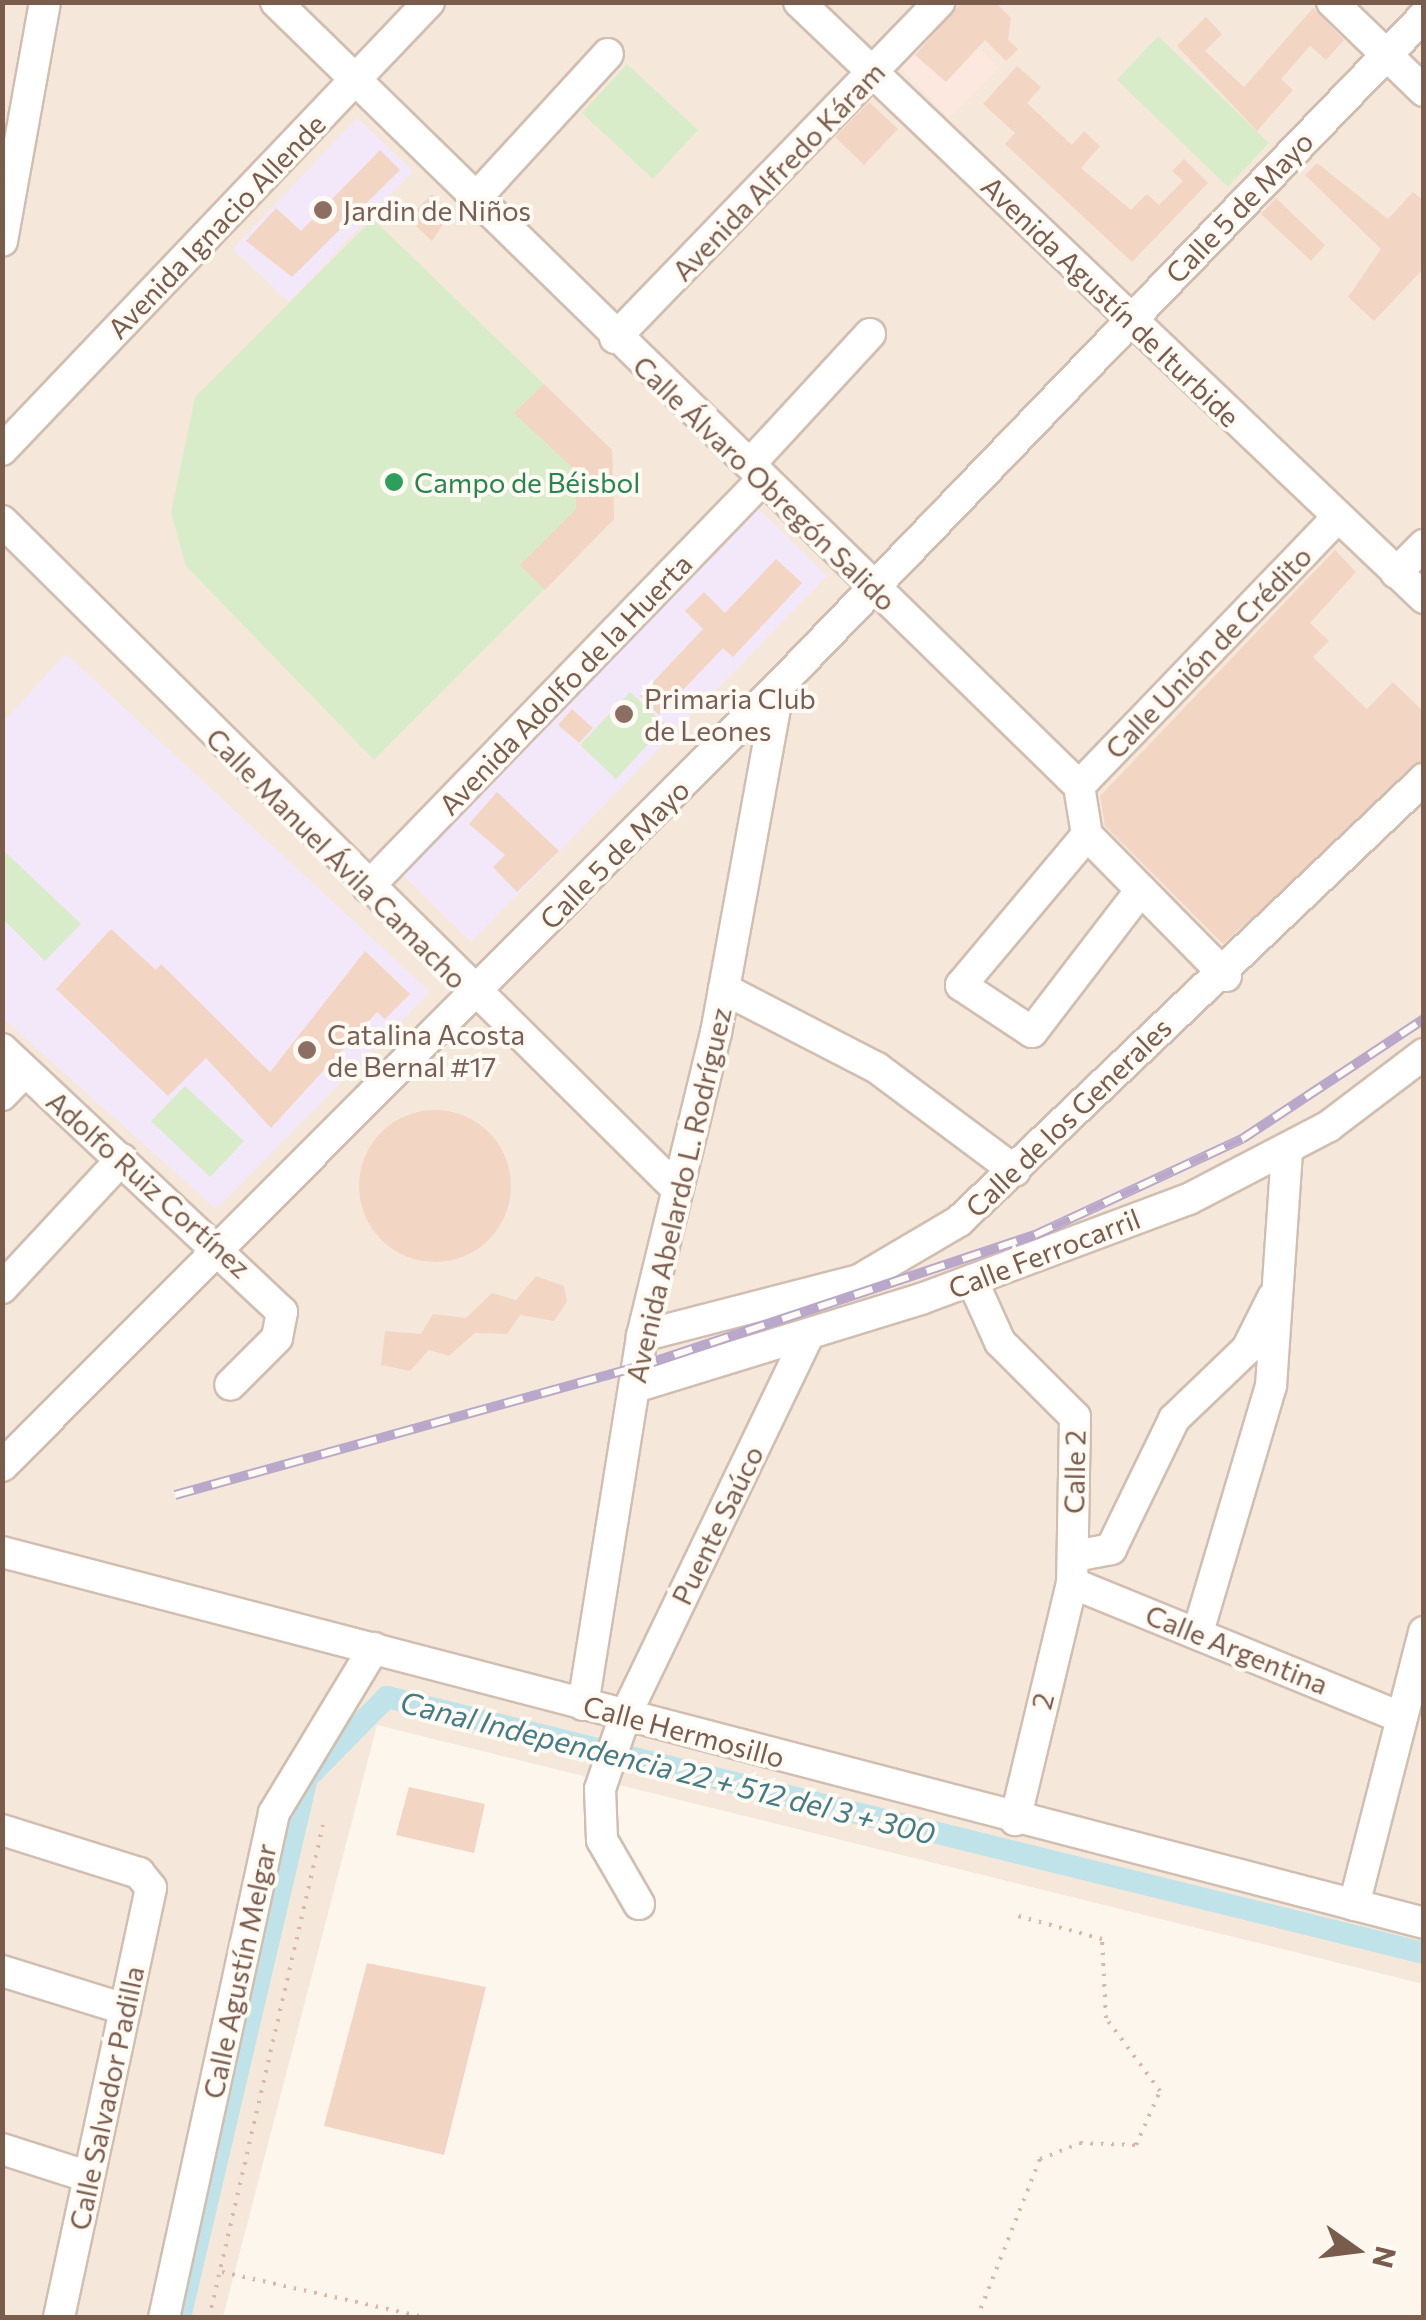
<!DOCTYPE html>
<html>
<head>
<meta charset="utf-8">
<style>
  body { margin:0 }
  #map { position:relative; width:1426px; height:2320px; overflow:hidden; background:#fdf6ec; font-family:Commissioner,sans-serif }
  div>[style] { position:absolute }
  .residential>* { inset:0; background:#f5e8da }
  .commercial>* { inset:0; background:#fde8e0 }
  .education>* { inset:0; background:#f3e8fa }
  .green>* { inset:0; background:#d8ecc9 }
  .canal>* { height:22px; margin:-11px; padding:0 11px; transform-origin:11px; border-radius:11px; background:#bfe3e8 }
  .building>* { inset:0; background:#f3d5c3 }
  .round { border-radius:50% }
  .path>* { height:4px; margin-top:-2px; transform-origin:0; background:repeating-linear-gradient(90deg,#d9b8a5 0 2.5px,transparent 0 10.5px) }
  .roads { filter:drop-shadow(2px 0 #d1beb0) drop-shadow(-2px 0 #d1beb0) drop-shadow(0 2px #d1beb0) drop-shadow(0 -2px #d1beb0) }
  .minor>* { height:30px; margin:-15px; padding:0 15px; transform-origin:15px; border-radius:15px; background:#fff }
  .rail>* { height:10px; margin-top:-5px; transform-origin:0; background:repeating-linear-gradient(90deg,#fffaf3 0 19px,#b9a8c9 0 38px); box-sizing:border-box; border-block:2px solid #b9a8c9 }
  .dots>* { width:28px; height:28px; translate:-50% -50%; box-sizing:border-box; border:5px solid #fffaf3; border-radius:50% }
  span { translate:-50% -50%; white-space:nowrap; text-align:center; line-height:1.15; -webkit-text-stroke:8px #fffaf3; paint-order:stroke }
  .street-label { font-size:28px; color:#7a5c4d }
  .education-label { font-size:28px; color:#785e54 }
  .left { translate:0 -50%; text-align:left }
  .leisure-label { font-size:28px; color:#27864d }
  .water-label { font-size:30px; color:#437c86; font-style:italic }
  .frame { position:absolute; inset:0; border:5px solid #7a5c4d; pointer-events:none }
  .north { position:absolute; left:1306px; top:2200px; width:100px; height:100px; -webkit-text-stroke:8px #fffaf3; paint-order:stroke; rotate:104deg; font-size:28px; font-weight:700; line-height:40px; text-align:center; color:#7a5c4d }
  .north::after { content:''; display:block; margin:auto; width:35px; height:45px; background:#7a5c4d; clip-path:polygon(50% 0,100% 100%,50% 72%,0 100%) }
</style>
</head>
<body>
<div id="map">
  <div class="residential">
    <div style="clip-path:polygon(3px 3px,1423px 3px,1423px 1984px,377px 1725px,223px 2317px,3px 2318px)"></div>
  </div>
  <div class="commercial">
    <div style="clip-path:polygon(950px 18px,999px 68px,949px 118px,900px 67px)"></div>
  </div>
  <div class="education">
    <div style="clip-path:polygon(357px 118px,413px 171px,289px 302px,233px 249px)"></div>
    <div style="clip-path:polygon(756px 506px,827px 576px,471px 942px,400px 872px)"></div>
    <div style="clip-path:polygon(66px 654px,430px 992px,216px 1209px,3px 1018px,3px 722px)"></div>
  </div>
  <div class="green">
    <div style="clip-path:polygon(1158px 36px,1269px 143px,1228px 187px,1117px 80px)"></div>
    <div style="clip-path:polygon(627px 64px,698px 130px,653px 179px,582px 113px)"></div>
    <div style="clip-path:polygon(373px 219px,612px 450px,614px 519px,374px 760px,186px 566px,171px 513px,195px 397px)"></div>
    <div style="clip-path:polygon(630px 692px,666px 725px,616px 779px,580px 745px)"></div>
    <div style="clip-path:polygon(2px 849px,81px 924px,45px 961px,3px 919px)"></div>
    <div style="clip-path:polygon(185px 1086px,244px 1141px,210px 1177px,151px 1121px)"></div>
  </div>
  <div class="canal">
    <div style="left:180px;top:2318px;width:555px;rotate:-76.77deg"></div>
    <div style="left:307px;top:1778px;width:114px;rotate:-45.4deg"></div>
    <div style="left:387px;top:1697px;width:1068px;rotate:13.87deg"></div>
  </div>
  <div class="building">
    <div style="clip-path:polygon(962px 2px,995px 2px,1011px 18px,1008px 40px,1018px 49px,1006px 61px,985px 40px,946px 82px,915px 55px)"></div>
    <div style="clip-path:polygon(1313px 8px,1344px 40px,1326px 60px,1310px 46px,1281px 79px,1293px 90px,1257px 131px,1177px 46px,1206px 17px,1222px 34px,1205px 51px,1244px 87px)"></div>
    <div style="clip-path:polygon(1017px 66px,1041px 87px,1027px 103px,1072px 145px,1084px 131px,1100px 146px,1081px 168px,1131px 210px,1147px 194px,1159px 205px,1183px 181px,1172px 171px,1184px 159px,1208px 183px,1132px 262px,1005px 144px,1015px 133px,983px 104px)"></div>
    <div style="clip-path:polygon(869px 102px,898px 129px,864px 165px,835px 137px)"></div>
    <div style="clip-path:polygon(380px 150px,400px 170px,292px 277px,246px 241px,276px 208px,301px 231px)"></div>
    <div style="clip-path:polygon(1317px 163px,1388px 219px,1413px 192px,1424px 201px,1424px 268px,1374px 321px,1348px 297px,1381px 249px,1305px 175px)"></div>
    <div style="clip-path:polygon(432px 194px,451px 213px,432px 241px,408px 218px)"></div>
    <div style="clip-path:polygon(1276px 198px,1325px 245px,1311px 261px,1261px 214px)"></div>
    <div style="clip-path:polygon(544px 384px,612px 450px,614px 519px,545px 590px,520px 565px,576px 509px,576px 471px,514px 413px)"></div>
    <div style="clip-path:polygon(1335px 550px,1356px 572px,1310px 623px,1329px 641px,1313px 657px,1367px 709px,1393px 682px,1424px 712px,1424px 761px,1223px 944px,1105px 826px,1100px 796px)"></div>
    <div style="clip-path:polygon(776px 559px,802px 583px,733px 657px,723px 648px,659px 715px,640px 696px,703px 629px,685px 611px,704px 592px,725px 613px)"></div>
    <div style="clip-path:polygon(572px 709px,593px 728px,579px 743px,558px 725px)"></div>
    <div style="clip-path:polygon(497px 792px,559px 851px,517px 892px,493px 867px,505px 855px,469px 824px)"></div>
    <div style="clip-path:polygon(111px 929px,156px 970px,161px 964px,270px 1072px,365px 951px,410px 994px,385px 1019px,377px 1012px,271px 1128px,206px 1058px,168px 1096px,56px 989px)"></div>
    <div class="round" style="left:359px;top:1110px;width:152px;height:152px"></div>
    <div style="clip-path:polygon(536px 1276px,564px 1286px,567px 1302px,554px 1321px,520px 1315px,507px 1334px,475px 1333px,449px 1356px,429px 1350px,410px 1371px,381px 1365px,385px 1331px,421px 1334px,433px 1314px,466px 1318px,492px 1293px,516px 1300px)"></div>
    <div style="clip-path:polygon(409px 1787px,485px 1804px,474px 1853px,396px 1835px)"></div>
    <div style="clip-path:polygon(367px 1963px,486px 1987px,444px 2155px,324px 2126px)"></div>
  </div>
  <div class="path">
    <div style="left:222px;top:2272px;width:210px;rotate:12.6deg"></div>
    <div style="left:209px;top:2318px;width:506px;rotate:-76.98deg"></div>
    <div style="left:977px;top:2318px;width:171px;rotate:-68.4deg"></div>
    <div style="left:1040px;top:2159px;width:43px;rotate:-21.8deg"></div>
    <div style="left:1080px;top:2143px;width:56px;rotate:2deg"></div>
    <div style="left:1136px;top:2145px;width:59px;rotate:-66deg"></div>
    <div style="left:1160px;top:2091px;width:91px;rotate:-126.5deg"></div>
    <div style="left:1106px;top:2018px;width:79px;rotate:-92.9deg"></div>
    <div style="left:1102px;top:1939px;width:94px;rotate:-164.6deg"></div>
  </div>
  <div class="roads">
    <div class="minor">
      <div style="left:276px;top:2px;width:1122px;rotate:44.31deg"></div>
      <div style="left:799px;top:2px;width:864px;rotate:43.64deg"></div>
      <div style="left:1332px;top:2px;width:128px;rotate:44.1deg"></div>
      <div style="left:474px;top:200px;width:198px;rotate:-47.5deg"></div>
      <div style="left:2px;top:241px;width:243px;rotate:-79.8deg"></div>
      <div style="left:615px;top:338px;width:467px;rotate:-46deg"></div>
      <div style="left:2px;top:450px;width:619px;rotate:-46.37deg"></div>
      <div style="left:750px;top:464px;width:177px;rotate:-47.3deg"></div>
      <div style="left:2px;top:521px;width:950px;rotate:44.7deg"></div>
      <div style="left:1396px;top:573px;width:40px;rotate:-45deg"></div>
      <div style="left:1079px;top:786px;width:372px;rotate:-46.1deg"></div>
      <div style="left:1079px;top:786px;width:50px;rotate:80.7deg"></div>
      <div style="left:1087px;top:835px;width:198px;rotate:45.4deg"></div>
      <div style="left:1087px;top:835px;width:196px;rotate:130deg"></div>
      <div style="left:961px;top:985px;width:85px;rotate:33.5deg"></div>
      <div style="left:1032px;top:1032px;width:179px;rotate:-52.5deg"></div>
      <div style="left:368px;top:887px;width:566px;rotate:-45.93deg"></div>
      <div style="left:724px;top:989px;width:172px;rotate:27.3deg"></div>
      <div style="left:877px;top:1068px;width:172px;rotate:36.7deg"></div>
      <div style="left:2px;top:1049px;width:384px;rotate:43.2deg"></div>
      <div style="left:282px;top:1312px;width:26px;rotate:101deg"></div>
      <div style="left:277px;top:1338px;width:66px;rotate:135deg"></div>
      <div style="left:2px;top:1095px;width:33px;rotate:-46deg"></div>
      <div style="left:972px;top:1280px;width:68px;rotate:65.7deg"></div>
      <div style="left:1000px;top:1342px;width:106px;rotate:45deg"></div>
      <div style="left:1075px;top:1417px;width:166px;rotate:91deg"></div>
      <div style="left:1072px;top:1583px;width:244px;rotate:103.5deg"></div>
      <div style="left:2px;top:1288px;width:176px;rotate:-47.1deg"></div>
      <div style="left:642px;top:1336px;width:224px;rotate:-14.5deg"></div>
      <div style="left:859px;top:1280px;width:116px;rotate:-30.5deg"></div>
      <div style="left:959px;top:1221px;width:642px;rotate:-43.55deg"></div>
      <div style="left:635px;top:1387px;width:299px;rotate:-17.1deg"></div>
      <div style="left:921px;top:1299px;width:286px;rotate:-20.5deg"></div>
      <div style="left:1189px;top:1199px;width:158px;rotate:-27.5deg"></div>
      <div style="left:1329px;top:1126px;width:119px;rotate:-37.2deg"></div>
      <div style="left:2px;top:1466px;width:1101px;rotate:-45.11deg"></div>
      <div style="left:779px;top:686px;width:930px;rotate:-46.09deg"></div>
      <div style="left:2px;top:1552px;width:1470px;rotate:14.62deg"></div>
      <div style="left:1075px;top:1556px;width:37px;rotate:-11deg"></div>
      <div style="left:1111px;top:1549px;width:144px;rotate:-64.1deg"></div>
      <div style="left:1174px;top:1419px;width:101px;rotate:-43.8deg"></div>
      <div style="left:1247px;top:1349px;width:58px;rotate:-63.4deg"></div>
      <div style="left:1072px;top:1583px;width:355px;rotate:22.2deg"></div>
      <div style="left:1198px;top:1632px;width:257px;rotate:-73.5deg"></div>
      <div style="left:1271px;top:1386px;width:235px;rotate:-86.1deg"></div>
      <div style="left:583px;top:1705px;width:374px;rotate:-80.9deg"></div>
      <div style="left:642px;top:1336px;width:312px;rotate:-76.3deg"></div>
      <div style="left:716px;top:1033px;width:353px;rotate:-79.7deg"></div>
      <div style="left:2px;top:1830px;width:144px;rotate:17.4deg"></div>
      <div style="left:139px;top:1873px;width:19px;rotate:51deg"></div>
      <div style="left:151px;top:1888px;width:440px;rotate:102.1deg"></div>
      <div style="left:639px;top:1904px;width:74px;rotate:-120deg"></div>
      <div style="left:602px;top:1840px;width:51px;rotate:-92.2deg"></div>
      <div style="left:600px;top:1789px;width:77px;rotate:-71.1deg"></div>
      <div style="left:625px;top:1716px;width:424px;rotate:-64.3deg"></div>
      <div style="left:1354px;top:1905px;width:282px;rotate:-75.6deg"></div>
      <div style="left:2px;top:1971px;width:129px;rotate:17.2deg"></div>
      <div style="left:2px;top:2149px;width:91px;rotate:17.8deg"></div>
      <div style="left:164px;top:2318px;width:517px;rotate:-77.71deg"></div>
      <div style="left:274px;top:1813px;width:193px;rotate:-58.8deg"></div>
    </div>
  </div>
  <div class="rail">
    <div style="left:175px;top:1495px;width:480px;rotate:-15.5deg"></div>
    <div style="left:638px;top:1367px;width:418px;rotate:-18.4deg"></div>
    <div style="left:1035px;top:1235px;width:228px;rotate:-24.9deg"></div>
    <div style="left:1242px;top:1139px;width:218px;rotate:-33.4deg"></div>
  </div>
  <div class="dots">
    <div style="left:323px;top:210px;background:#8d6e63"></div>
    <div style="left:394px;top:482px;background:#2e9e5b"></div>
    <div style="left:624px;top:714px;background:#8d6e63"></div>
    <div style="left:307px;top:1050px;background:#8d6e63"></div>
  </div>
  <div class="street-label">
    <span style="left:778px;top:171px;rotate:-46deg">Avenida Alfredo Káram</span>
    <span style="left:1239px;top:207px;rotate:-46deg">Calle 5 de Mayo</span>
    <span style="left:216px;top:226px;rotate:-46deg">Avenida Ignacio Allende</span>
    <span style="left:1111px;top:301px;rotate:44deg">Avenida Agustín de Iturbide</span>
    <span style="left:765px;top:483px;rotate:44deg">Calle Álvaro Obregón Salido</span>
    <span style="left:1208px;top:652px;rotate:-46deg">Calle Unión de Crédito</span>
    <span style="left:565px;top:684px;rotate:-46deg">Avenida Adolfo de la Huerta</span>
    <span style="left:614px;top:854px;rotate:-45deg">Calle 5 de Mayo</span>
    <span style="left:337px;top:858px;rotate:45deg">Calle Manuel Ávila Camacho</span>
    <span style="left:1068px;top:1117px;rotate:-44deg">Calle de los Generales</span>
    <span style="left:149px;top:1184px;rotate:42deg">Adolfo Ruiz Cortínez</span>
    <span style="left:678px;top:1195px;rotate:-77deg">Avenida Abelardo L. Rodríguez</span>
    <span style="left:1044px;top:1253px;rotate:-21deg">Calle Ferrocarril</span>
    <span style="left:1074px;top:1472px;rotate:-89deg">Calle 2</span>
    <span style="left:717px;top:1525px;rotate:-64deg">Puente Saúco</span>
    <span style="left:1237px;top:1649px;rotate:22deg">Calle Argentina</span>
    <span style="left:1042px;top:1701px;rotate:-76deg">2</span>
    <span style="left:684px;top:1731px;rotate:15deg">Calle Hermosillo</span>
    <span style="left:239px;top:1971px;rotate:-78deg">Calle Agustín Melgar</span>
    <span style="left:106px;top:2098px;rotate:-78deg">Calle Salvador Padilla</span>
  </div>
  <div class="education-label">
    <span class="left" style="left:343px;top:210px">Jardin de Niños</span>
    <span class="left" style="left:644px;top:714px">Primaria Club<br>de Leones</span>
    <span class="left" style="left:327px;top:1050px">Catalina Acosta<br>de Bernal #17</span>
  </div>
  <div class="leisure-label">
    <span class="left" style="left:414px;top:482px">Campo de Béisbol</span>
  </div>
  <div class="water-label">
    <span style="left:668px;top:1767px;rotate:14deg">Canal Independencia 22 + 512 del 3 + 300</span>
  </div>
  <div class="frame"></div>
  <div class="north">N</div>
</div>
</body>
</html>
